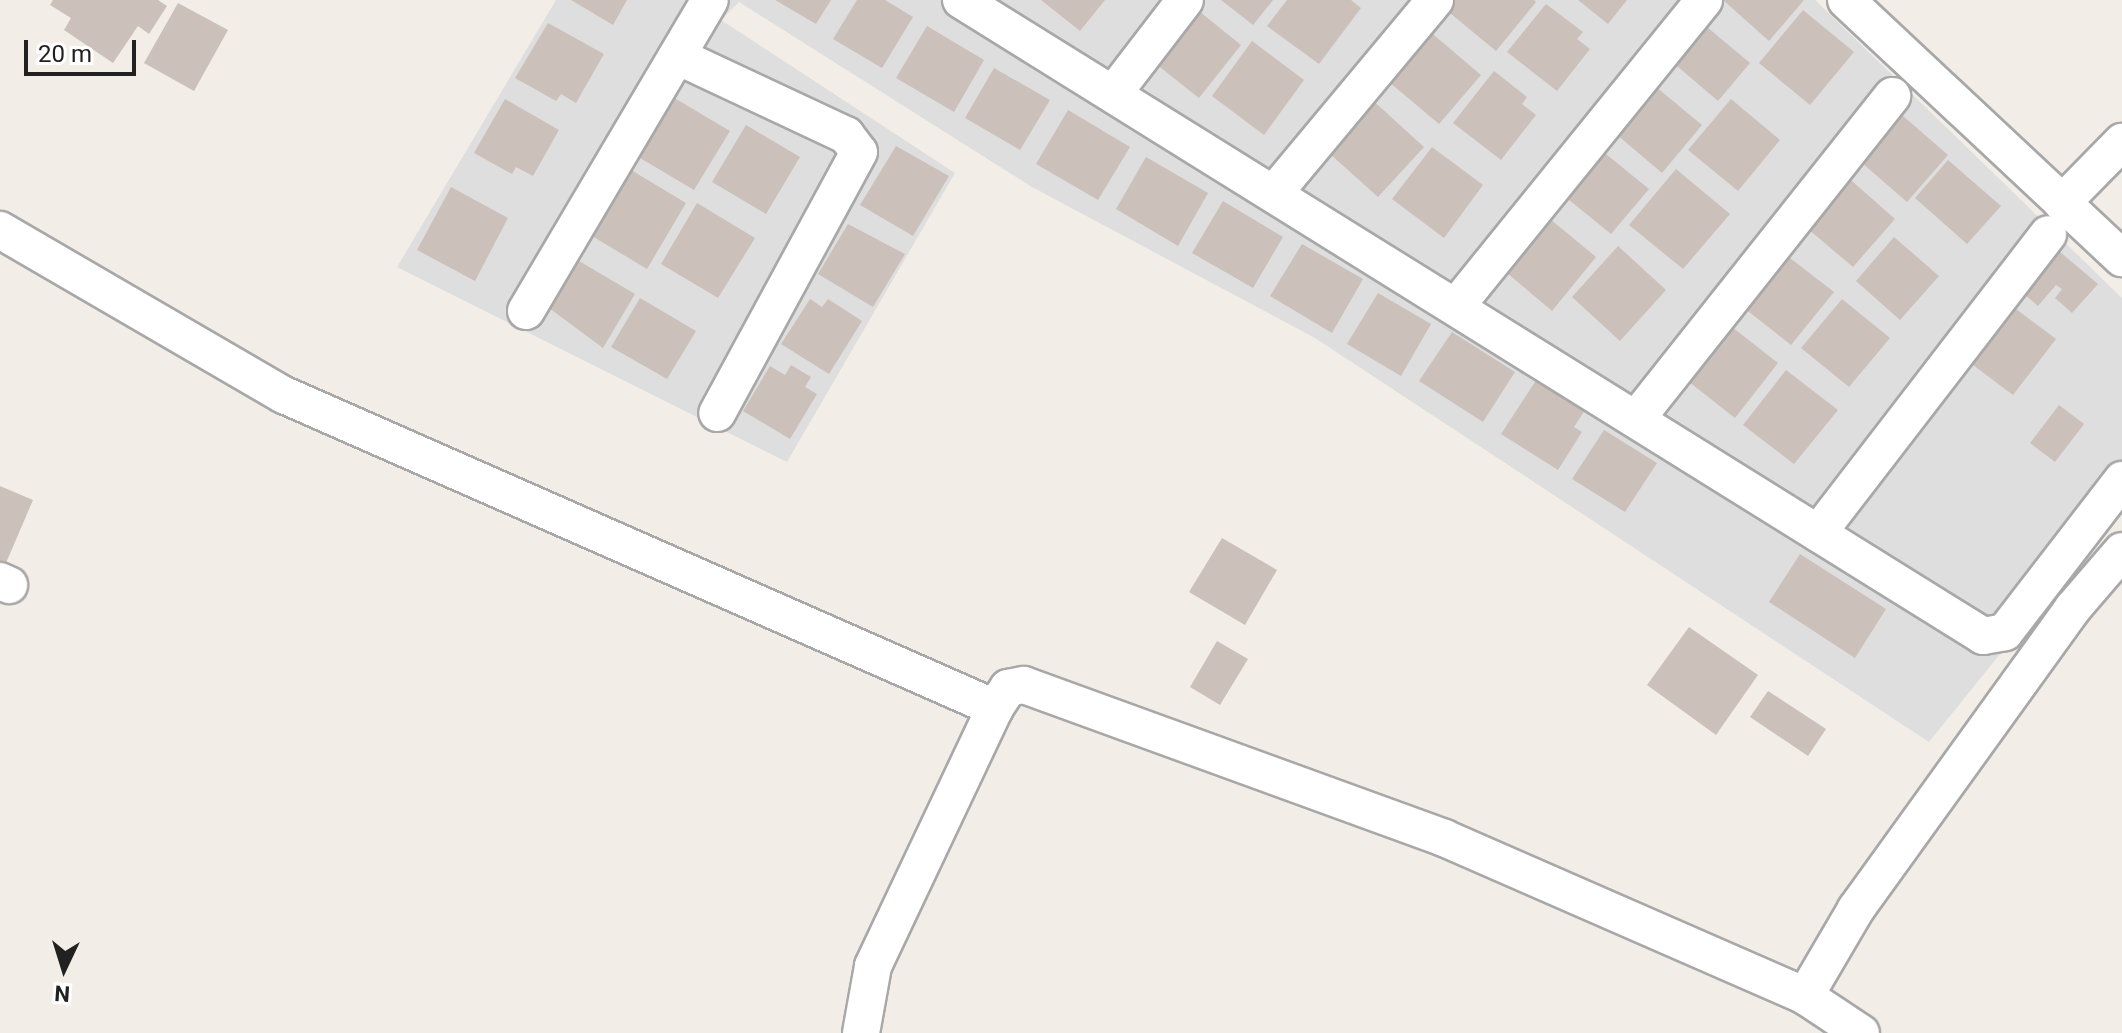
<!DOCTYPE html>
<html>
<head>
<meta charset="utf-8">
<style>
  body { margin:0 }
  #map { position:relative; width:2122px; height:1033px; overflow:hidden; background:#f2eee7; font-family:Roboto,sans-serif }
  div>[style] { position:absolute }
  .residential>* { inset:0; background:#dfdede }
  .building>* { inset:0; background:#cbc0ba }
  .roads { filter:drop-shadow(2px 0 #a8a8a8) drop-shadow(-2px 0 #a8a8a8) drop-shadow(0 2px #a8a8a8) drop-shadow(0 -2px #a8a8a8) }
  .minor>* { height:36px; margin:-18px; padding:0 18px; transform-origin:18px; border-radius:18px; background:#fff }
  span { translate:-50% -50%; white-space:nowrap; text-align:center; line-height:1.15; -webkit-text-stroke:8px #fff; paint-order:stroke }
  .north { position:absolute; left:24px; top:929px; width:80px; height:80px; -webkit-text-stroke:6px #fff; paint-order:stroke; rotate:184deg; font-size:22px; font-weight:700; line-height:32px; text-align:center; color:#212121 }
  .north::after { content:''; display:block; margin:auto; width:28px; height:36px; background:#212121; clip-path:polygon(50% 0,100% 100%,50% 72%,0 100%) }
  .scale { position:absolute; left:24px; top:40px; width:112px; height:36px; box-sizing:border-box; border:4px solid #212121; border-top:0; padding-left:10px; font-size:24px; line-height:28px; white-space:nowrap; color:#212121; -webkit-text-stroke:6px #fff; paint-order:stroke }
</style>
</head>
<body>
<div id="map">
  <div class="residential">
    <div style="clip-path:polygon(556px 0,1815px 0,2122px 298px,2122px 503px,1929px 742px,1315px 338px,1032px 187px,739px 2px,721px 20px,955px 173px,787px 462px,397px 267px)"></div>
  </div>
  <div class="building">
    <div style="clip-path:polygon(53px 0,158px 0,167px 6px,149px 34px,138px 26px,113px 63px,64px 30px,71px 18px,50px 5px)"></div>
    <div style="clip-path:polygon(571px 0,627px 0,613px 25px)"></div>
    <div style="clip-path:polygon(775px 0,831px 0,816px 24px)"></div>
    <div style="clip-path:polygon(857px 0,885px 0,913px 17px,882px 68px,833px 39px)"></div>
    <div style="clip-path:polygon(1041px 0,1105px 0,1080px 31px)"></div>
    <div style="clip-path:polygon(1221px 0,1273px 0,1253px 25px)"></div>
    <div style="clip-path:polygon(1287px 0,1351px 0,1361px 8px,1319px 64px,1267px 26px)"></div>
    <div style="clip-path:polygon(1453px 0,1534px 0,1536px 2px,1496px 51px,1445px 9px)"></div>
    <div style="clip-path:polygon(1578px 0,1627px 0,1608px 24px)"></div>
    <div style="clip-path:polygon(1723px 0,1804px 0,1769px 41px)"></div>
    <div style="clip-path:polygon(178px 3px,228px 30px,194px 91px,144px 63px)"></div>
    <div style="clip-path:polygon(1189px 3px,1241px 45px,1199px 98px,1146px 56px)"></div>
    <div style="clip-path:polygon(1546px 4px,1583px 32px,1577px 39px,1590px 49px,1557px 91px,1507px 52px)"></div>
    <div style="clip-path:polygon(1803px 10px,1854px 52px,1810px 105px,1759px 63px)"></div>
    <div style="clip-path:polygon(1701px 22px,1750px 63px,1718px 101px,1670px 60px)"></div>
    <div style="clip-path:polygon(548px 23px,604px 54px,576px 103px,561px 94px,556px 101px,515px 78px)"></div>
    <div style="clip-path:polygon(927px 26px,984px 60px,954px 112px,896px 78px)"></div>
    <div style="clip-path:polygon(1428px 30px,1481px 75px,1439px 124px,1383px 77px)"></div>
    <div style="clip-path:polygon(1252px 41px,1304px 80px,1264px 135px,1212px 96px)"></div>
    <div style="clip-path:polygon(994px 68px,1050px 100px,1020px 150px,965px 118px)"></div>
    <div style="clip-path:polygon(1494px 71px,1527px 97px,1522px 104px,1536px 115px,1501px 160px,1453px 123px)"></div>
    <div style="clip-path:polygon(1655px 86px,1702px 125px,1662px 173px,1616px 134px)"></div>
    <div style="clip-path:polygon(671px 96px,730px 131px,694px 190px,635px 155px)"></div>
    <div style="clip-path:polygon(1369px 97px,1424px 147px,1378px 197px,1329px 153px)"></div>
    <div style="clip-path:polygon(505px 99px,559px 130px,533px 176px,516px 167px,512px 174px,474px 153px)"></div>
    <div style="clip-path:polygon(1731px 99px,1780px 140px,1738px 191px,1688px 150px)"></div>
    <div style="clip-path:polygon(1895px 109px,1948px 155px,1907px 202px,1854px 156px)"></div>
    <div style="clip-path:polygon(1068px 110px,1130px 147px,1098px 200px,1036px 164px)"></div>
    <div style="clip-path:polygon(746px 125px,800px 157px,766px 214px,712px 182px)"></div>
    <div style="clip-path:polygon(896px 146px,949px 176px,913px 236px,860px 205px)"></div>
    <div style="clip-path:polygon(1432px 147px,1483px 185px,1444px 238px,1392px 199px)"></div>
    <div style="clip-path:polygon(1601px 150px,1649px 189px,1611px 234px,1563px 195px)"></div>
    <div style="clip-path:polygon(1146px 157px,1208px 193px,1178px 246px,1116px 209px)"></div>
    <div style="clip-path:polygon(1948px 160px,2001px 206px,1967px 244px,1915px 198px)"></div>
    <div style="clip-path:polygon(1676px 169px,1730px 214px,1683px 269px,1629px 225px)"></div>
    <div style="clip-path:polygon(631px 170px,686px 203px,647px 269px,592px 236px)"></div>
    <div style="clip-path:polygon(1844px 174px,1895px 219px,1853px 267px,1801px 223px)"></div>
    <div style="clip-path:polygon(451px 187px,508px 218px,475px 281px,417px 250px)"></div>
    <div style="clip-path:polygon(1223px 201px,1283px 237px,1253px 288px,1192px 253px)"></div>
    <div style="clip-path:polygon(697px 203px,755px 238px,718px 298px,661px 264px)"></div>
    <div style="clip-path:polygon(1544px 214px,1596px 257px,1552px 311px,1500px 267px)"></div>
    <div style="clip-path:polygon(848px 224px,905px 254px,873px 307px,818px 274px)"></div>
    <div style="clip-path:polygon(1894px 237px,1939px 276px,1900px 320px,1856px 281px)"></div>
    <div style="clip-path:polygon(1302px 244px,1363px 279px,1332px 333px,1270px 296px)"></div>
    <div style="clip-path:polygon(1618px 246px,1666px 290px,1620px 341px,1572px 297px)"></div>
    <div style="clip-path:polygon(2053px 246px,2098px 284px,2072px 313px,2055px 298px,2062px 289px,2056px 285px,2038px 306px,2017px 288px)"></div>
    <div style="clip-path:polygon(1777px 248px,1834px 292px,1791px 345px,1735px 301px)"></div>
    <div style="clip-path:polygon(574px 258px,635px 294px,603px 348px,549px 308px)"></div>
    <div style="clip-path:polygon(1378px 293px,1431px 324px,1401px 376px,1347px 344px)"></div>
    <div style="clip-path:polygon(640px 298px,696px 331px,667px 379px,611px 347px)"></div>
    <div style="clip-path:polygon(810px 299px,822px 307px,828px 299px,862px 321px,829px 374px,781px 344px)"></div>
    <div style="clip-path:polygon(1842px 299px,1890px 338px,1849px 387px,1801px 348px)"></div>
    <div style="clip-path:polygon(2016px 309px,2056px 339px,2013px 395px,1973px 365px)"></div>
    <div style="clip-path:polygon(1728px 324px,1778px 363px,1735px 418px,1684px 378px)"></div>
    <div style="clip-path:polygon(1452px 332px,1515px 372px,1483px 422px,1419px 381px)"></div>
    <div style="clip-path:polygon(791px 365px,811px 377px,805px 387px,817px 394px,790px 439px,743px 411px,770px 366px,785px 375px)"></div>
    <div style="clip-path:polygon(1786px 370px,1838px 410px,1794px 464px,1743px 425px)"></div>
    <div style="clip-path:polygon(1537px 379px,1585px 410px,1574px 427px,1582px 432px,1558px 470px,1501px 434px)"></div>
    <div style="clip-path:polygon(2059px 405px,2084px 424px,2055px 462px,2030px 443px)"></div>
    <div style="clip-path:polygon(1604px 430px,1657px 463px,1625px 512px,1572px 479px)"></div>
    <div style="clip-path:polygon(0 486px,33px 500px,6px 563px,0 561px)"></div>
    <div style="clip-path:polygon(1222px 538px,1277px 570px,1245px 625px,1189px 592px)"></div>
    <div style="clip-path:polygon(1800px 554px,1886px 609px,1855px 658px,1769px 602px)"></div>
    <div style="clip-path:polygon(1689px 627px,1758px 675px,1716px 735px,1647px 685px)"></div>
    <div style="clip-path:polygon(1217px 641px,1248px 659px,1220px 705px,1190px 687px)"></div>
    <div style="clip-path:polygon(1768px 691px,1826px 729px,1808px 756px,1750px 717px)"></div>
  </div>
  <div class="roads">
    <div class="minor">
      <div style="left:961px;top:0;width:1204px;rotate:31.89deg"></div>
      <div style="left:1983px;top:636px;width:22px;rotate:-10deg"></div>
      <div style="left:2005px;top:632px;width:192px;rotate:-52.4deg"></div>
      <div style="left:1846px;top:0;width:378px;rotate:43.1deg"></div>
      <div style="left:677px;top:56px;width:187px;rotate:25.1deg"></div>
      <div style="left:846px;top:135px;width:21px;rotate:53deg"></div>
      <div style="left:859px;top:152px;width:297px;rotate:118.5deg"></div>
      <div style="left:1113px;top:94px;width:118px;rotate:-52.5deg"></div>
      <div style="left:1275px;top:192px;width:250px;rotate:-50.2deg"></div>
      <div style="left:2062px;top:203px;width:86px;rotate:-45.5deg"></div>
      <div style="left:0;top:230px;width:328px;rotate:30.2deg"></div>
      <div style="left:284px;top:395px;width:777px;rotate:23.76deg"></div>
      <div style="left:1458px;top:304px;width:391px;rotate:-51deg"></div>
      <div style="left:526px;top:311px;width:361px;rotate:-59.4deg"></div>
      <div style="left:1637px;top:418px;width:411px;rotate:-51.6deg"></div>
      <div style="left:1818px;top:533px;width:377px;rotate:-52.4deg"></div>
      <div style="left:0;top:581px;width:10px;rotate:24deg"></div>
      <div style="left:1805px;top:996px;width:101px;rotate:-59.6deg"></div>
      <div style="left:1856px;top:909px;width:371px;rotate:-54.2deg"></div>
      <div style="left:2073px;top:608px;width:75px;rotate:-49.3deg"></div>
      <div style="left:861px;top:1033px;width:68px;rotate:-79.8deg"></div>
      <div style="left:873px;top:966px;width:285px;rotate:-64.7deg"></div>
      <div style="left:995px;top:708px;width:24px;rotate:-57deg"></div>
      <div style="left:1008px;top:688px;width:16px;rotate:-11deg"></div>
      <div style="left:1024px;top:685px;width:447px;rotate:20deg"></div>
      <div style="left:1444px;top:838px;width:394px;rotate:23.6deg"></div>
      <div style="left:1805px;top:996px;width:67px;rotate:33.5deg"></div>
    </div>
  </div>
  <div class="north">N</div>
  <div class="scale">20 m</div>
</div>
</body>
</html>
